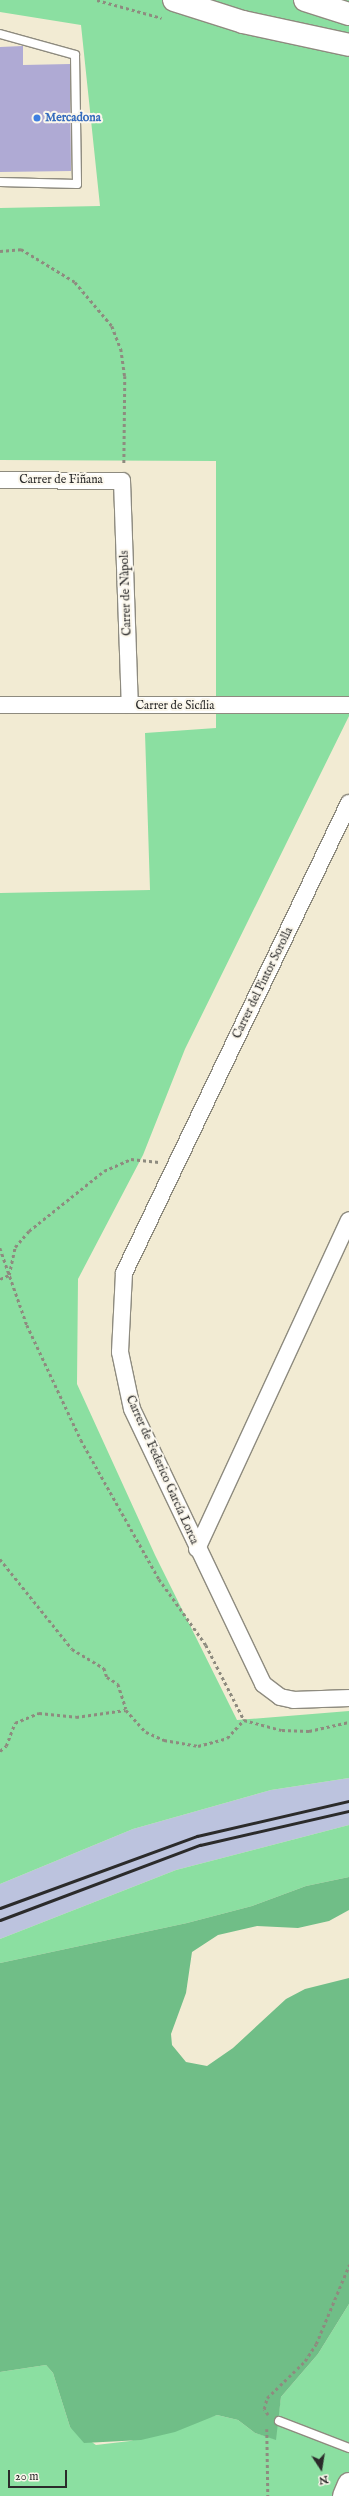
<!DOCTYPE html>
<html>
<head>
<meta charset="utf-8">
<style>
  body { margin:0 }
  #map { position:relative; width:349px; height:2496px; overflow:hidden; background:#f2ebd3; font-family:"IM FELL English",serif }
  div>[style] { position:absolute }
  .industrial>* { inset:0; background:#bcc3de }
  .green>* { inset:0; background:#8bdfa1 }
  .forest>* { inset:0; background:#70be87 }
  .building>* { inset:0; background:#afaad4 }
  .path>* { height:2.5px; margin-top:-1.25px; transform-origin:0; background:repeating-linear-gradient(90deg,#8e8b7f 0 3px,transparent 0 6px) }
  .roads { filter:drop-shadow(1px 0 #8e8b7f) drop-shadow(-1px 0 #8e8b7f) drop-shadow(0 1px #8e8b7f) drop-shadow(0 -1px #8e8b7f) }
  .lane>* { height:8px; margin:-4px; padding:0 4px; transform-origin:4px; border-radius:4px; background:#fff }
  .street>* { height:16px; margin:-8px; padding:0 8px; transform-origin:8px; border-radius:8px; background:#fff }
  .secondary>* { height:22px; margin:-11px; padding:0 11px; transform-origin:11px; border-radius:11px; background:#fff }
  .highway>* { height:22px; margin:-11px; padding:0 11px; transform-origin:11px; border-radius:11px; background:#fff }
  .rail>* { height:3px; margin:-1.5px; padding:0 1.5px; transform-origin:1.5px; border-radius:1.5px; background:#2b2b2b }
  .dots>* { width:11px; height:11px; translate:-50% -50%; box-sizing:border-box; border:2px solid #fbf7ec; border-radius:50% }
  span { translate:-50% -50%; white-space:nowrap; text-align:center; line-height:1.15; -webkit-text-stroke:4px #fbf7ec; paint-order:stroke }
  .shop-label { font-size:12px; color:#366cbe; font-weight:700 }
  .left { translate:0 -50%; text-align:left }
  .street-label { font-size:12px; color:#2b2b2b }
  .north { position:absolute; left:301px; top:2448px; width:40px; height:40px; -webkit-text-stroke:3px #fbf7ec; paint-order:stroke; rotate:168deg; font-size:11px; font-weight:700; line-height:16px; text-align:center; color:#2b2b2b }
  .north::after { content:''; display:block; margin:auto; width:14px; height:18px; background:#2b2b2b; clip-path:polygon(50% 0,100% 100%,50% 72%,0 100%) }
  .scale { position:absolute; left:8px; top:2470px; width:59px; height:18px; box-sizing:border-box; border:2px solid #2b2b2b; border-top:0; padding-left:5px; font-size:12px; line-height:14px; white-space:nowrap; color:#2b2b2b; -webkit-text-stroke:3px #fbf7ec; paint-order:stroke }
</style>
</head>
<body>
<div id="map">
  <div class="industrial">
    <div style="clip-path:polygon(349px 1778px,349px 1825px,176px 1870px,0 1939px,0 1884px,133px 1829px,271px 1790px)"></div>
  </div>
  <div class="green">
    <div style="clip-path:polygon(0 0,349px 0,349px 716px,185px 1049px,143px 1155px,78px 1279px,77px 1384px,155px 1555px,237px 1720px,349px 1711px,349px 1778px,271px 1790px,133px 1829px,0 1884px,0 893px,150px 890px,145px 733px,216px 728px,216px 461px,0 460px,0 208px,100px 206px,81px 25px,0 12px)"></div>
    <div style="clip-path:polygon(349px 1825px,349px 1877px,306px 1886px,252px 1906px,187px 1923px,0 1963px,0 1939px,176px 1870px)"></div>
    <div style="clip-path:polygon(349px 2304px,349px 2496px,0 2496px,0 2372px,46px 2365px,53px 2373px,70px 2427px,96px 2445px,130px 2441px,217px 2415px,238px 2420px,255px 2433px,275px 2439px,281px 2397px,318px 2354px)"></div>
  </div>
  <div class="forest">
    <div style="clip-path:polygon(349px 1877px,349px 1910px,329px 1921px,298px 1928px,257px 1926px,218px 1935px,192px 1952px,186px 1993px,171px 2034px,172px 2045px,186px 2062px,207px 2066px,233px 2048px,286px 1999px,305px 1989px,349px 1978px,349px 2304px,318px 2354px,281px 2397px,276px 2440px,255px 2433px,238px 2420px,217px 2415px,175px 2432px,141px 2440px,84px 2443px,70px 2427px,53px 2373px,46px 2365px,0 2372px,0 1963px,187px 1923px,252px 1906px,306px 1886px)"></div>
  </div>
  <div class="building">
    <div style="clip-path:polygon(23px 46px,23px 65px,70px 64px,71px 171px,0 172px,0 47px)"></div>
  </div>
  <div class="path">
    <div style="left:97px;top:0;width:67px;rotate:15.5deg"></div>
    <div style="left:0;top:251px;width:21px;rotate:-5deg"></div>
    <div style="left:21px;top:249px;width:63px;rotate:31.4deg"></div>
    <div style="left:75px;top:282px;width:57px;rotate:49.9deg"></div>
    <div style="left:112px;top:326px;width:25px;rotate:69deg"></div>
    <div style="left:121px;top:349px;width:27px;rotate:82deg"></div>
    <div style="left:125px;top:376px;width:89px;rotate:90.6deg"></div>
    <div style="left:0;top:1248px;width:82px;rotate:70.7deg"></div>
    <div style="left:27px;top:1325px;width:127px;rotate:64.8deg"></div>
    <div style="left:81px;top:1440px;width:159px;rotate:60.7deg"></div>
    <div style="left:159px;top:1579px;width:81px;rotate:54.5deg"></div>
    <div style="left:206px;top:1645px;width:84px;rotate:63.1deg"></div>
    <div style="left:0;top:1279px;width:10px;rotate:-24deg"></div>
    <div style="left:9px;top:1275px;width:29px;rotate:-78deg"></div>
    <div style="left:15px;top:1247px;width:21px;rotate:-49deg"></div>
    <div style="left:29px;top:1231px;width:96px;rotate:-38.7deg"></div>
    <div style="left:104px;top:1171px;width:30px;rotate:-24deg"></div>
    <div style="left:131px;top:1159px;width:28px;rotate:6deg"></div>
    <div style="left:0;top:1559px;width:115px;rotate:51.3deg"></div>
    <div style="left:72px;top:1649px;width:37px;rotate:31deg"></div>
    <div style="left:104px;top:1668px;width:9px;rotate:72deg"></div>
    <div style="left:107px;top:1677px;width:13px;rotate:32deg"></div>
    <div style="left:118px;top:1684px;width:26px;rotate:72deg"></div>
    <div style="left:0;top:1751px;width:8px;rotate:-40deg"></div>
    <div style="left:6px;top:1746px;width:25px;rotate:-69deg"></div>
    <div style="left:15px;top:1723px;width:26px;rotate:-23deg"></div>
    <div style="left:39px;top:1713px;width:37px;rotate:6deg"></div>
    <div style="left:76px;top:1717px;width:50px;rotate:-8deg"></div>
    <div style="left:126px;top:1710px;width:30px;rotate:48deg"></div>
    <div style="left:146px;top:1732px;width:20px;rotate:24deg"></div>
    <div style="left:164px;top:1740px;width:35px;rotate:10deg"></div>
    <div style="left:198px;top:1746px;width:30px;rotate:-15deg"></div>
    <div style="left:227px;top:1738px;width:25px;rotate:-47deg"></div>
    <div style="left:244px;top:1720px;width:39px;rotate:15deg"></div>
    <div style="left:282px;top:1730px;width:27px;rotate:2deg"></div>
    <div style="left:309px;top:1731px;width:41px;rotate:-12.7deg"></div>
    <div style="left:268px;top:2415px;width:7px;rotate:-124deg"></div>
    <div style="left:264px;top:2409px;width:11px;rotate:-75deg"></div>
    <div style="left:267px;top:2398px;width:53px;rotate:-44.2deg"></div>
    <div style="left:305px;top:2361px;width:20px;rotate:-57deg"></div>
    <div style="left:316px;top:2344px;width:86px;rotate:-67.3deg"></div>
    <div style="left:267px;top:2429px;width:67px;rotate:89.1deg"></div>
  </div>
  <div class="roads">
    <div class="lane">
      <div style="left:0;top:34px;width:78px;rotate:15.6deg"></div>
      <div style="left:75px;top:55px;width:129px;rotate:89.1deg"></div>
      <div style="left:77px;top:184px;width:77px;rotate:-178.5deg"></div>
      <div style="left:279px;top:2421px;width:75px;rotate:21.1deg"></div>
    </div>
    <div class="street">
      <div style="left:0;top:480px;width:122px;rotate:0.5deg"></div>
      <div style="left:122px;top:481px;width:224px;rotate:88deg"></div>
      <div style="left:0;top:705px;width:349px"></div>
      <div style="left:349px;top:803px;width:521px;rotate:115.58deg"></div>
      <div style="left:124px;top:1273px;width:79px;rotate:92.9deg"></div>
      <div style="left:120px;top:1352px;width:58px;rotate:78.1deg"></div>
      <div style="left:132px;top:1409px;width:305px;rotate:64.5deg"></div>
      <div style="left:263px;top:1684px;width:21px;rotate:37deg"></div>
      <div style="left:280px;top:1697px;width:14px;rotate:12deg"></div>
      <div style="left:294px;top:1700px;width:55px;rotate:-2.1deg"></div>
      <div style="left:197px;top:1549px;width:362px;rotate:-65.2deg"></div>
    </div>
    <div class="secondary">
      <div style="left:174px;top:0;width:72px;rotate:17.7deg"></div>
      <div style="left:243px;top:22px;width:108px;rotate:12.2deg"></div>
      <div style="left:305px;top:0;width:46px;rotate:17.7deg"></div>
    </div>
    <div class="highway">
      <div style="left:344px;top:2496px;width:13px;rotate:-67deg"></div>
    </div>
  </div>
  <div class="rail">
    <div style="left:0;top:1908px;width:210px;rotate:-20.1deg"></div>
    <div style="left:197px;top:1836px;width:156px;rotate:-13deg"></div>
    <div style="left:0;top:1920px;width:214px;rotate:-20.6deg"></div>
    <div style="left:200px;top:1845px;width:153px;rotate:-12.9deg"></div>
  </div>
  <div class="dots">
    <div style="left:37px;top:118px;background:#3f7fe0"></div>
  </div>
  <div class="shop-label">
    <span class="left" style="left:45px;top:118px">Mercadona</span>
  </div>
  <div class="street-label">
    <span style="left:61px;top:480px">Carrer de Fiñana</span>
    <span style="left:126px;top:593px;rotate:-92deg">Carrer de Nàpols</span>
    <span style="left:175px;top:706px">Carrer de Sicília</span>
    <span style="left:263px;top:983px;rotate:-64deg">Carrer del Pintor Sorolla</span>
    <span style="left:162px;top:1470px;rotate:66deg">Carrer de Federico García Lorca</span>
  </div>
  <div class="north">N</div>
  <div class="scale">20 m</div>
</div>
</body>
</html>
